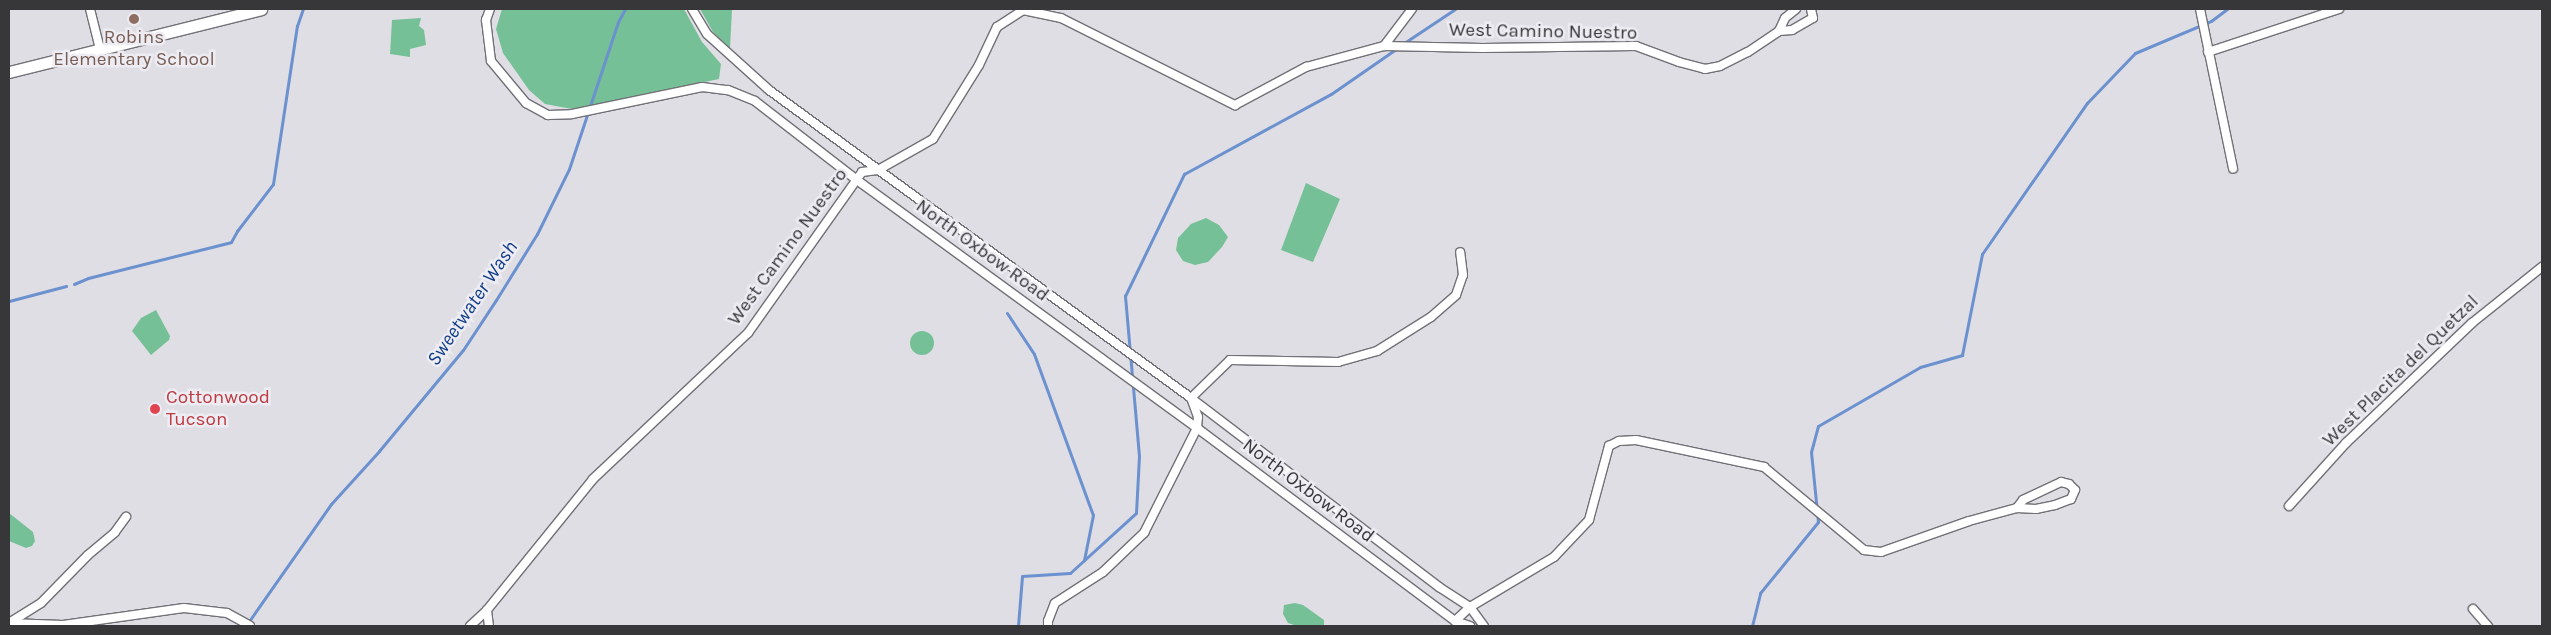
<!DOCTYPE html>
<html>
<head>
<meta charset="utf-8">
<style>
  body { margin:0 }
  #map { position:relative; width:2551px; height:635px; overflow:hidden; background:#e0dee5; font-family:Karla,sans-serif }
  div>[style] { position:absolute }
  .green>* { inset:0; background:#75c096 }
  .round { border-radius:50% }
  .stream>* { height:3px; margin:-1.5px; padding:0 1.5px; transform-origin:1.5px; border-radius:1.5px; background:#6b91cf }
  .roads { filter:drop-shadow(1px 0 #717076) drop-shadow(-1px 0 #717076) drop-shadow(0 1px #717076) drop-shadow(0 -1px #717076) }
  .street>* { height:8px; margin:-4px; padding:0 4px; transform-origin:4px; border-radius:4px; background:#fff }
  .secondary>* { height:11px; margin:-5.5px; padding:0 5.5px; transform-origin:5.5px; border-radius:5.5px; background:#fff }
  .dots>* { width:14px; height:14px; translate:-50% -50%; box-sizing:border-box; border:2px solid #edecf2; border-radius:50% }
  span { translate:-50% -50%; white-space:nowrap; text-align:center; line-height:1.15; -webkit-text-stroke:5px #edecf2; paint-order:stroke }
  .street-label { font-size:19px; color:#373639 }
  .education-label { font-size:19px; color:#785e54 }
  .health-label { font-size:19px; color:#be3a42 }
  .left { translate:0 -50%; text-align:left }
  .water-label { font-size:20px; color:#103d87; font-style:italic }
  .frame { position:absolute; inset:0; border:10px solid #373639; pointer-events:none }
</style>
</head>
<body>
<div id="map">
  <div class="green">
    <div style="clip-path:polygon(502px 9px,684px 9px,702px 42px,721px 64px,719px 79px,572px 109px,545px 104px,529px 90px,503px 53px,496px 29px)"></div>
    <div style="clip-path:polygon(700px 9px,732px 9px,730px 48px,713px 32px)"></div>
    <div style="clip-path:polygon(421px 18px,419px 26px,424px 30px,426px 45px,410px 49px,410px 57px,390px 54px,392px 20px)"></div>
    <div style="clip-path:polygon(1306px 183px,1340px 199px,1313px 262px,1281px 250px)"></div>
    <div style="clip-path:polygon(1206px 218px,1219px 225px,1228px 237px,1222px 247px,1208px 262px,1195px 265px,1183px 261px,1176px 250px,1178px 238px,1191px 224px)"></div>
    <div style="clip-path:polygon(156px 310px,170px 336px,169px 340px,151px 355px,132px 331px,141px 318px)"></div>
    <div class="round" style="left:910px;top:331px;width:24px;height:24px"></div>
    <div style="clip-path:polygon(9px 513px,33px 532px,35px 541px,32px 546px,26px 548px,9px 541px)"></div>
    <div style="clip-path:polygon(1295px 603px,1303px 605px,1324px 620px,1324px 626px,1297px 626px,1288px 623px,1283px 614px,1284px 605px)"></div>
  </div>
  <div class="stream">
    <div style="left:1401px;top:45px;width:65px;rotate:-33.7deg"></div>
    <div style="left:74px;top:284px;width:15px;rotate:-23deg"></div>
    <div style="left:88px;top:278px;width:147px;rotate:-14.1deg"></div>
    <div style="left:231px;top:242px;width:13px;rotate:-61deg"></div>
    <div style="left:237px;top:231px;width:59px;rotate:-52.5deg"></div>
    <div style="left:273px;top:184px;width:160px;rotate:-81.4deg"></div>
    <div style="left:297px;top:26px;width:18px;rotate:-71deg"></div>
    <div style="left:9px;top:301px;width:59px;rotate:-14.7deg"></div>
    <div style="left:1007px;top:313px;width:49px;rotate:56.6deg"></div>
    <div style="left:1034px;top:354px;width:171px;rotate:69.9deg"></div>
    <div style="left:1093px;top:515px;width:46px;rotate:101.3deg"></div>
    <div style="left:247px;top:624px;width:146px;rotate:-55deg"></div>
    <div style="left:331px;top:504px;width:72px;rotate:-47.8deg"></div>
    <div style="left:379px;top:451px;width:131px;rotate:-50.3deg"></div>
    <div style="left:463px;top:350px;width:60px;rotate:-56.6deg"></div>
    <div style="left:496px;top:300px;width:78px;rotate:-58.2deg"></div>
    <div style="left:537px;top:234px;width:72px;rotate:-63.8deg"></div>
    <div style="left:569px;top:169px;width:155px;rotate:-71.6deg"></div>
    <div style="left:618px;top:22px;width:15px;rotate:-62deg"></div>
    <div style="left:1018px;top:626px;width:50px;rotate:-85.4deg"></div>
    <div style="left:1022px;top:576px;width:48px;rotate:-3.6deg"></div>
    <div style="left:1070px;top:573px;width:89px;rotate:-42.3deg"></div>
    <div style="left:1136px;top:513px;width:57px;rotate:-87deg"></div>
    <div style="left:1139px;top:456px;width:161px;rotate:-95deg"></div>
    <div style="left:1125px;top:296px;width:136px;rotate:-64.2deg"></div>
    <div style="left:1184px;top:174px;width:167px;rotate:-28.6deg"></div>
    <div style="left:1331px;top:94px;width:79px;rotate:-34.7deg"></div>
    <div style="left:1752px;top:626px;width:34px;rotate:-76deg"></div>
    <div style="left:1760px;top:593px;width:92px;rotate:-50.8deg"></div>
    <div style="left:1818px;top:522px;width:70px;rotate:-95.7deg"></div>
    <div style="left:1811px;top:452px;width:27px;rotate:-75deg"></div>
    <div style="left:1818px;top:426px;width:118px;rotate:-30deg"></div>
    <div style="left:1920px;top:367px;width:44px;rotate:-15.9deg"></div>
    <div style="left:1962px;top:355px;width:103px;rotate:-78.8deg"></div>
    <div style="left:1982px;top:254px;width:184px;rotate:-55.2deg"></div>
    <div style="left:2087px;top:103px;width:69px;rotate:-46.2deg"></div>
    <div style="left:2135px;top:53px;width:82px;rotate:-22.8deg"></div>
    <div style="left:2211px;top:21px;width:20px;rotate:-37deg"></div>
  </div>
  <div class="roads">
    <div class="street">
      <div style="left:90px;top:9px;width:41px;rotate:76deg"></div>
      <div style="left:490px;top:9px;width:12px;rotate:110deg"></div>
      <div style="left:486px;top:20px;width:41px;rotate:83deg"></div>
      <div style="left:491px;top:61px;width:55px;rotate:50.2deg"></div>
      <div style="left:526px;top:103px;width:25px;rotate:29deg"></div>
      <div style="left:548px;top:115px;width:24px;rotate:-2deg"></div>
      <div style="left:572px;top:114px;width:133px;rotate:-11.7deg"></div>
      <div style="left:702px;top:87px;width:26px;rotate:7deg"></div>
      <div style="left:728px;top:90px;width:29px;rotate:22deg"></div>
      <div style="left:755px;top:101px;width:129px;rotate:37.8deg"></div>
      <div style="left:857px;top:180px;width:421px;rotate:36.1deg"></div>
      <div style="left:1197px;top:428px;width:322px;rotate:36.8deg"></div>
      <div style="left:1455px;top:621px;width:16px;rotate:18deg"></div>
      <div style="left:692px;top:9px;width:29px;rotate:59deg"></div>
      <div style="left:707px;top:34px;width:84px;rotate:42.1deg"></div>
      <div style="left:769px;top:90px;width:522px;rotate:36.12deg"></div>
      <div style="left:1191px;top:398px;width:312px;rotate:37.3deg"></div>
      <div style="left:1439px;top:587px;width:37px;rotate:33deg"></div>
      <div style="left:1470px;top:607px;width:24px;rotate:54deg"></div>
      <div style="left:2200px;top:9px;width:163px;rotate:78.3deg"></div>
      <div style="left:1779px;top:31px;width:13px;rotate:-4deg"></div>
      <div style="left:1792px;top:30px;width:24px;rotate:-30deg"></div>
      <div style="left:1813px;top:18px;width:9px;rotate:-103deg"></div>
      <div style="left:1384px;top:46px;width:46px;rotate:-52.9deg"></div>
      <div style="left:2208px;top:52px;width:138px;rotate:-18.2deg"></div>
      <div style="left:2289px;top:506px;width:85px;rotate:-47.9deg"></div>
      <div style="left:2346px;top:443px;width:174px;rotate:-43.6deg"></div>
      <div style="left:2472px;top:323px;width:90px;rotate:-38.7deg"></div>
      <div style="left:2473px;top:609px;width:23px;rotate:49deg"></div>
      <div style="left:487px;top:610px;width:16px;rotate:83deg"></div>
      <div style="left:1455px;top:621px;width:21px;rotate:-43deg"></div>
      <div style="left:1470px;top:607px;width:98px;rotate:-30.8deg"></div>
      <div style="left:1554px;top:557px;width:51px;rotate:-46.6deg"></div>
      <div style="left:1589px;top:520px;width:77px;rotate:-74.9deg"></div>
      <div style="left:1609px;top:446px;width:11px;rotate:-27deg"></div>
      <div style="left:1619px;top:441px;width:17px;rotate:-3deg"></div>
      <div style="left:1636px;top:440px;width:131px;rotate:11.9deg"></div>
      <div style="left:1764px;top:467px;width:130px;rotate:39.7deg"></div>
      <div style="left:1864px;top:550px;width:17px;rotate:7deg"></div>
      <div style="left:1881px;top:552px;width:93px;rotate:-19.4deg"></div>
      <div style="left:1969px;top:521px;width:50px;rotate:-15.2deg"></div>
      <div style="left:2017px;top:508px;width:19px;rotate:3deg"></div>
      <div style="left:2036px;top:509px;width:19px;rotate:-12deg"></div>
      <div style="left:2055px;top:505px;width:17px;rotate:-21deg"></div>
      <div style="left:2071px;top:499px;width:10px;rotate:-66deg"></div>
      <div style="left:2075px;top:490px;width:8px;rotate:-135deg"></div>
      <div style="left:2069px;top:484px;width:8px;rotate:-166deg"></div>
      <div style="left:2061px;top:482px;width:42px;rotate:154.7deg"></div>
      <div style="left:2023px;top:500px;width:10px;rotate:127deg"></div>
      <div style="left:9px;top:623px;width:54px;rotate:2.1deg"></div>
      <div style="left:63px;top:625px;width:122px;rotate:-8deg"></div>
      <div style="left:184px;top:608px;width:43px;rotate:6.6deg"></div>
      <div style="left:227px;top:613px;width:26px;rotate:29deg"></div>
      <div style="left:9px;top:623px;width:38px;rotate:-32deg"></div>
      <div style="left:41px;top:603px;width:67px;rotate:-45.6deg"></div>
      <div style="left:88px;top:555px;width:35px;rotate:-40deg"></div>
      <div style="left:115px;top:532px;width:19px;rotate:-54deg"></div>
      <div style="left:470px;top:626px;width:23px;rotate:-43deg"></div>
      <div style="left:487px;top:610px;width:169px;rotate:-51deg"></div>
      <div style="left:593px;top:479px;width:213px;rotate:-43.3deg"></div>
      <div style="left:748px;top:333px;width:197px;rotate:-54.7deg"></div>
      <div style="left:862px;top:172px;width:16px;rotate:-7deg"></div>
      <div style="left:878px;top:170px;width:63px;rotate:-29.4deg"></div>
      <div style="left:933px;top:139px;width:87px;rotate:-58.1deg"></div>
      <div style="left:979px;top:65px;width:42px;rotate:-64.7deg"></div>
      <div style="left:997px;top:27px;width:31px;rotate:-33deg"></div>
      <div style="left:1023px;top:10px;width:39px;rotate:12deg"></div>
      <div style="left:1061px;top:18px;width:195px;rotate:26.6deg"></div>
      <div style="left:1235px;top:105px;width:81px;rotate:-28.2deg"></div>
      <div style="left:1306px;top:67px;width:81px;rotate:-15.1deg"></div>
      <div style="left:1384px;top:46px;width:98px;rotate:1.2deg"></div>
      <div style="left:1482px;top:48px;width:154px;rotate:-0.7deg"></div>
      <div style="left:1636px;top:46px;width:46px;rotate:20.4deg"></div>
      <div style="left:1679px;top:62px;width:27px;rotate:15deg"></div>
      <div style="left:1705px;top:69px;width:15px;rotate:-11deg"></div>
      <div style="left:1720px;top:66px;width:31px;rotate:-27deg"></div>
      <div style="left:1748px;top:52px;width:37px;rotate:-34deg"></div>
      <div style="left:1779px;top:31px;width:14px;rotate:-65deg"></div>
      <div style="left:1785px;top:18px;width:14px;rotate:-39deg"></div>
      <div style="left:1048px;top:626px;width:5px;rotate:-90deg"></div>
      <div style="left:1048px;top:621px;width:19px;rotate:-69deg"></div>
      <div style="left:1055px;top:603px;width:57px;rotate:-32.9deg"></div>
      <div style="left:1103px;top:572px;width:57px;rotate:-43.6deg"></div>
      <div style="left:1144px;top:533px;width:118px;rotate:-63.2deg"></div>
      <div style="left:1197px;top:428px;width:11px;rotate:-85deg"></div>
      <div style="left:1198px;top:417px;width:20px;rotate:-110deg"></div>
      <div style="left:1191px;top:398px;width:54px;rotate:-44.3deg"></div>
      <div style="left:1230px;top:360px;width:108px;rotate:1.1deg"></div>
      <div style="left:1338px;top:362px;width:41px;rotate:-15.8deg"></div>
      <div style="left:1377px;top:351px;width:64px;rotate:-32.2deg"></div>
      <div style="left:1431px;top:317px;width:33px;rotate:-41deg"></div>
      <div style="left:1456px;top:295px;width:21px;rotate:-71deg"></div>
      <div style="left:1463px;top:275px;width:23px;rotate:-97deg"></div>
    </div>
    <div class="secondary">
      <div style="left:9px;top:72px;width:260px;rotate:-14deg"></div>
    </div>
  </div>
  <div class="dots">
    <div style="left:134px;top:19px;background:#8d6e63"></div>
    <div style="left:155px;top:409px;background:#e0444e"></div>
  </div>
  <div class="street-label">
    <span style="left:1543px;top:32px;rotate:1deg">West Camino Nuestro</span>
    <span style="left:788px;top:247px;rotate:-54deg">West Camino Nuestro</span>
    <span style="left:982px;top:251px;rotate:36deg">North Oxbow Road</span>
    <span style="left:2401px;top:371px;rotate:-44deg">West Placita del Quetzal</span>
    <span style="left:1308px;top:491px;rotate:37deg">North Oxbow Road</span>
  </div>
  <div class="education-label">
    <span style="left:134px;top:49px">Robins<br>Elementary School</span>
  </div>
  <div class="health-label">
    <span class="left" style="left:166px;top:409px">Cottonwood<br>Tucson</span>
  </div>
  <div class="water-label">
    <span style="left:472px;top:303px;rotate:-56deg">Sweetwater Wash</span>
  </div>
  <div class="frame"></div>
</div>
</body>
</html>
